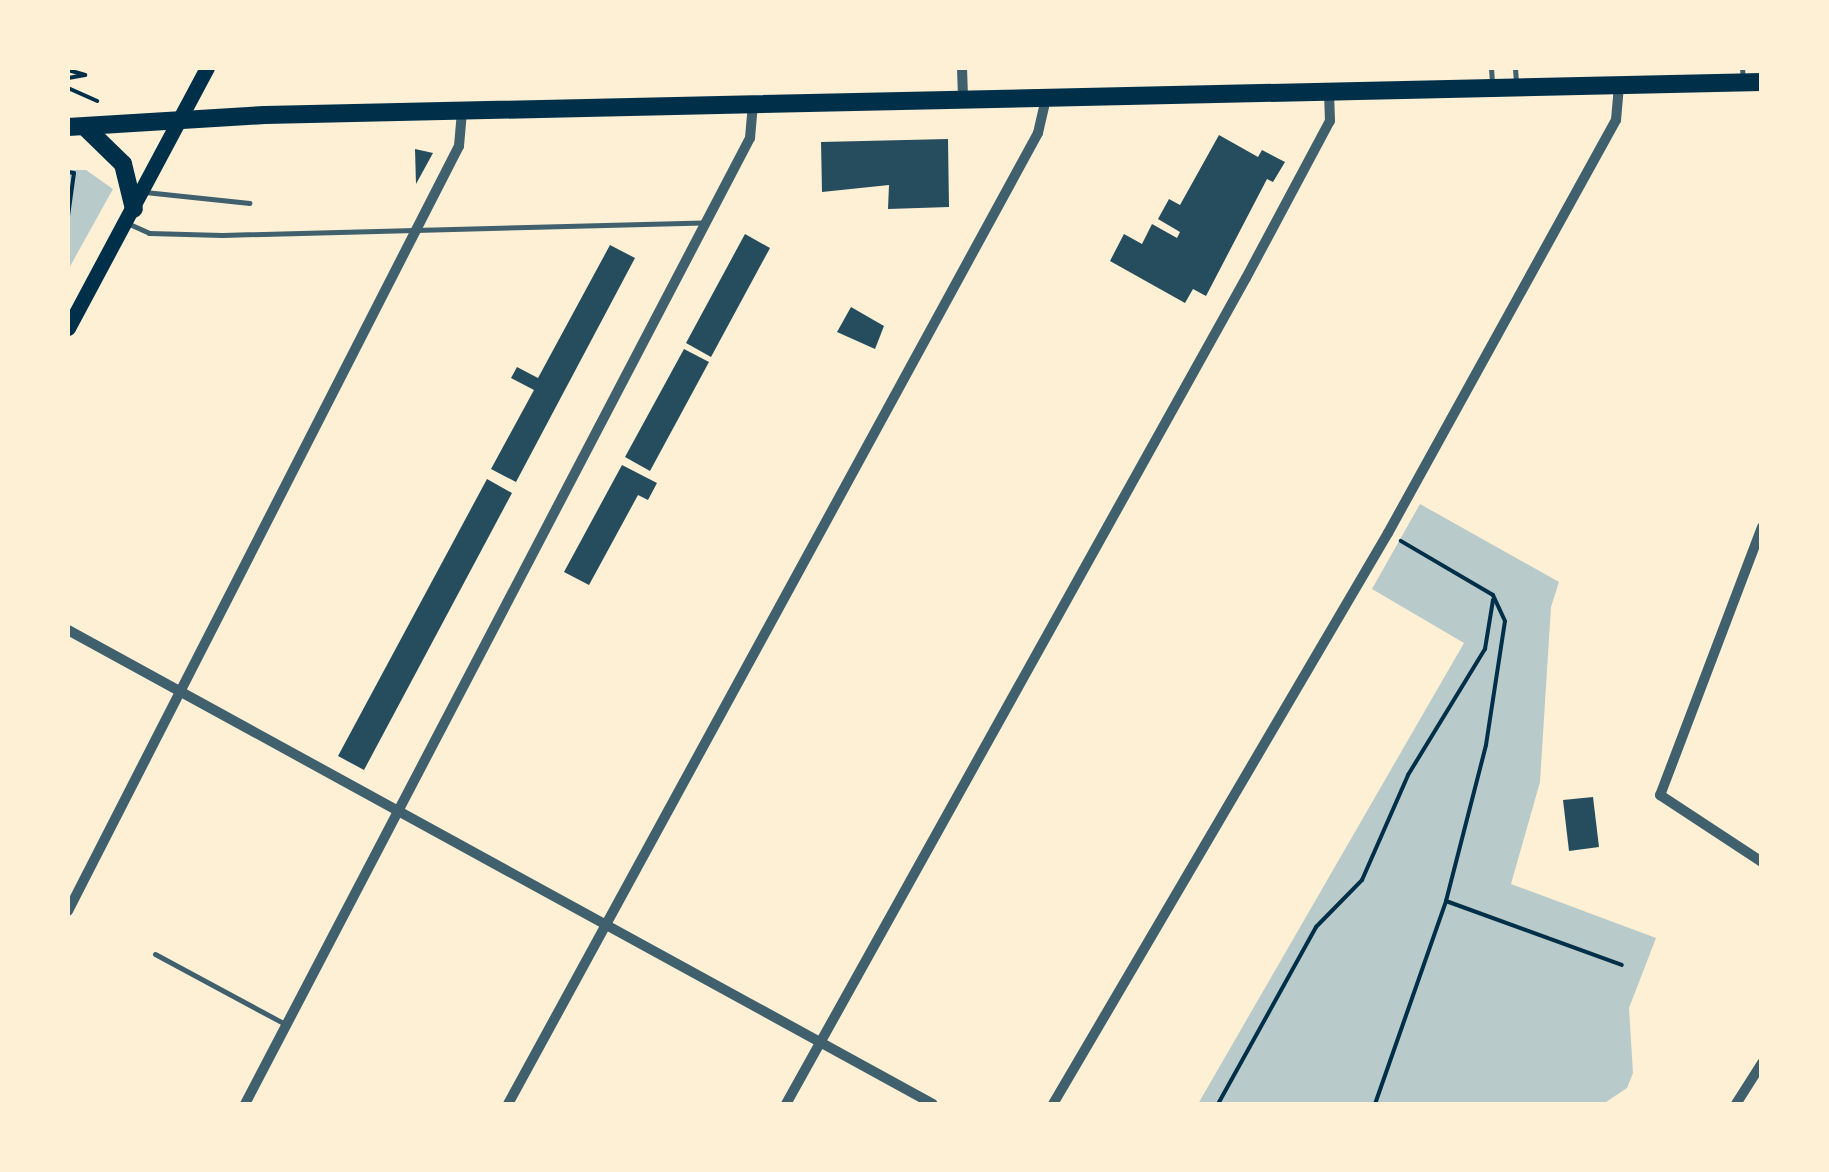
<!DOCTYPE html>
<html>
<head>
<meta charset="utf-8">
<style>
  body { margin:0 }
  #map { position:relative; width:1829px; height:1172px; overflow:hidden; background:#fdf0d5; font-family:"Space Grotesk",sans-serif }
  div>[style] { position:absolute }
  .green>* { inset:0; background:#b9caca }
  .building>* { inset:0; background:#264d5e }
  .path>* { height:4px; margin:-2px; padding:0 2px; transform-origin:2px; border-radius:2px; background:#003049 }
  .service>* { height:5px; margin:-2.5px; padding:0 2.5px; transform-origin:2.5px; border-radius:2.5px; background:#3f606c }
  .minor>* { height:10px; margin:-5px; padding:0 5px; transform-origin:5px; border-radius:5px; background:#3f606c }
  .secondary>* { height:15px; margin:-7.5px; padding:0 7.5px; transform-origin:7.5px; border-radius:7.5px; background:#003049 }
  .primary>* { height:18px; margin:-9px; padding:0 9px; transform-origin:9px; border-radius:9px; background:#003049 }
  span { translate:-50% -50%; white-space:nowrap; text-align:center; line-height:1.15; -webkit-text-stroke:9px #fdf0d5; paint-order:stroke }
  .frame { position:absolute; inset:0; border:70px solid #fdf0d5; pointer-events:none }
</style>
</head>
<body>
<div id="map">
  <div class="green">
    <div style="clip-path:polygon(68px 170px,86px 170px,113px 189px,68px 270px)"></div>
    <div style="clip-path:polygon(1420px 504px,1559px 582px,1551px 607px,1540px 782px,1511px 884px,1656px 938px,1629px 1008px,1633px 1073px,1627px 1088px,1603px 1104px,1198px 1104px,1464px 643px,1372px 589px)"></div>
  </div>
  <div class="building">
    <div style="clip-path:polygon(1219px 135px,1258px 157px,1262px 150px,1285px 162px,1273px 182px,1267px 179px,1206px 296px,1193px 289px,1185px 303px,1110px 261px,1124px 234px,1142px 244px,1152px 224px,1177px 238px,1180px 232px,1158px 219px,1169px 199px,1180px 205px)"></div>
    <div style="clip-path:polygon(948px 139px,949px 207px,888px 209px,889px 185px,822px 192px,821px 142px)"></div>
    <div style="clip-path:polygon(415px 149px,433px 153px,416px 184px)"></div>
    <div style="clip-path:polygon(745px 234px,770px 248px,711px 357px,686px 343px)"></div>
    <div style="clip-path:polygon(610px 245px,635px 258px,516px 482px,491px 469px,534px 390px,511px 378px,517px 367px,538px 378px)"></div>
    <div style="clip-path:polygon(851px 307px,884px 326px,875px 349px,837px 332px)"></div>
    <div style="clip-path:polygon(684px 349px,709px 362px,650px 471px,625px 457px)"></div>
    <div style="clip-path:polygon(622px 465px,657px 483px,648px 500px,638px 495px,589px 585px,564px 572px)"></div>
    <div style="clip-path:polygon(487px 479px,512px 493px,364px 770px,338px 756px)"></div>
    <div style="clip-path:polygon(1593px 797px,1599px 847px,1569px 851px,1563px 800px)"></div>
  </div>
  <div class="path">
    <div style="left:68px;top:70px;width:18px;rotate:16deg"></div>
    <div style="left:85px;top:75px;width:17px;rotate:170deg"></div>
    <div style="left:68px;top:88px;width:32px;rotate:24deg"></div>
    <div style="left:68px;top:172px;width:6px;rotate:9deg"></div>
    <div style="left:74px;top:173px;width:43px;rotate:97.9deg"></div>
    <div style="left:1446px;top:901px;width:187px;rotate:20deg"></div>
    <div style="left:1218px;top:1104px;width:202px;rotate:-61deg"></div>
    <div style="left:1316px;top:927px;width:66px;rotate:-45.6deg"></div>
    <div style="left:1362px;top:880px;width:115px;rotate:-66.3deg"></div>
    <div style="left:1408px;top:775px;width:148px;rotate:-58.6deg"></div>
    <div style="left:1485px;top:649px;width:50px;rotate:-80.7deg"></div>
    <div style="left:1375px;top:1104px;width:215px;rotate:-70.7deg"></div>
    <div style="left:1446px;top:901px;width:161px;rotate:-75.6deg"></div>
    <div style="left:1486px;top:745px;width:125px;rotate:-81.3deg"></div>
    <div style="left:1505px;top:621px;width:29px;rotate:-115deg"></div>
    <div style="left:1493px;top:595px;width:107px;rotate:-149.6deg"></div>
  </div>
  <div class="service">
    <div style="left:1491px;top:68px;width:16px;rotate:86deg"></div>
    <div style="left:1515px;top:68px;width:16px;rotate:86deg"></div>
    <div style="left:1742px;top:68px;width:12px;rotate:85deg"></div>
    <div style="left:145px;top:192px;width:105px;rotate:6deg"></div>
    <div style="left:127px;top:223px;width:24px;rotate:24deg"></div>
    <div style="left:149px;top:233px;width:73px;rotate:1.6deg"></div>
    <div style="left:222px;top:235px;width:481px;rotate:-1.5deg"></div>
    <div style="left:155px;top:954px;width:148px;rotate:28.3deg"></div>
  </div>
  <div class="minor">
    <div style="left:962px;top:68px;width:32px;rotate:88deg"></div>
    <div style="left:1762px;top:527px;width:287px;rotate:110.8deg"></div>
    <div style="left:1660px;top:795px;width:122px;rotate:33.3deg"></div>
    <div style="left:68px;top:630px;width:986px;rotate:28.72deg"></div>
    <div style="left:68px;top:911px;width:859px;rotate:-62.93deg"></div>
    <div style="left:459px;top:146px;width:35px;rotate:-85deg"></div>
    <div style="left:245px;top:1104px;width:1090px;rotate:-62.4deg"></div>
    <div style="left:750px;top:138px;width:34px;rotate:-85deg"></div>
    <div style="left:508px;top:1104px;width:1106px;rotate:-61.37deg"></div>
    <div style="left:1038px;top:133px;width:36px;rotate:-77deg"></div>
    <div style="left:786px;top:1104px;width:945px;rotate:-60.89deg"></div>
    <div style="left:1246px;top:278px;width:178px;rotate:-61.9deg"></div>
    <div style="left:1330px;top:121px;width:26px;rotate:-92deg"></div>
    <div style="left:1053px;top:1104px;width:662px;rotate:-59.6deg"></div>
    <div style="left:1388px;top:533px;width:472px;rotate:-61.1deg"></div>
    <div style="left:1616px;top:120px;width:33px;rotate:-85deg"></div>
    <div style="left:1736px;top:1104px;width:49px;rotate:-57.6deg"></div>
  </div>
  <div class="secondary">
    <div style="left:68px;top:328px;width:295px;rotate:-61.9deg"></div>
  </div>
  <div class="primary">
    <div style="left:68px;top:127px;width:197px;rotate:-3.5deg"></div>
    <div style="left:265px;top:115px;width:1497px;rotate:-1.26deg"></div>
    <div style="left:85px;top:127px;width:53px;rotate:44.2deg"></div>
    <div style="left:123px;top:164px;width:46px;rotate:76.3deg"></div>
  </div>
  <div class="frame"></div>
</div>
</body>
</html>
